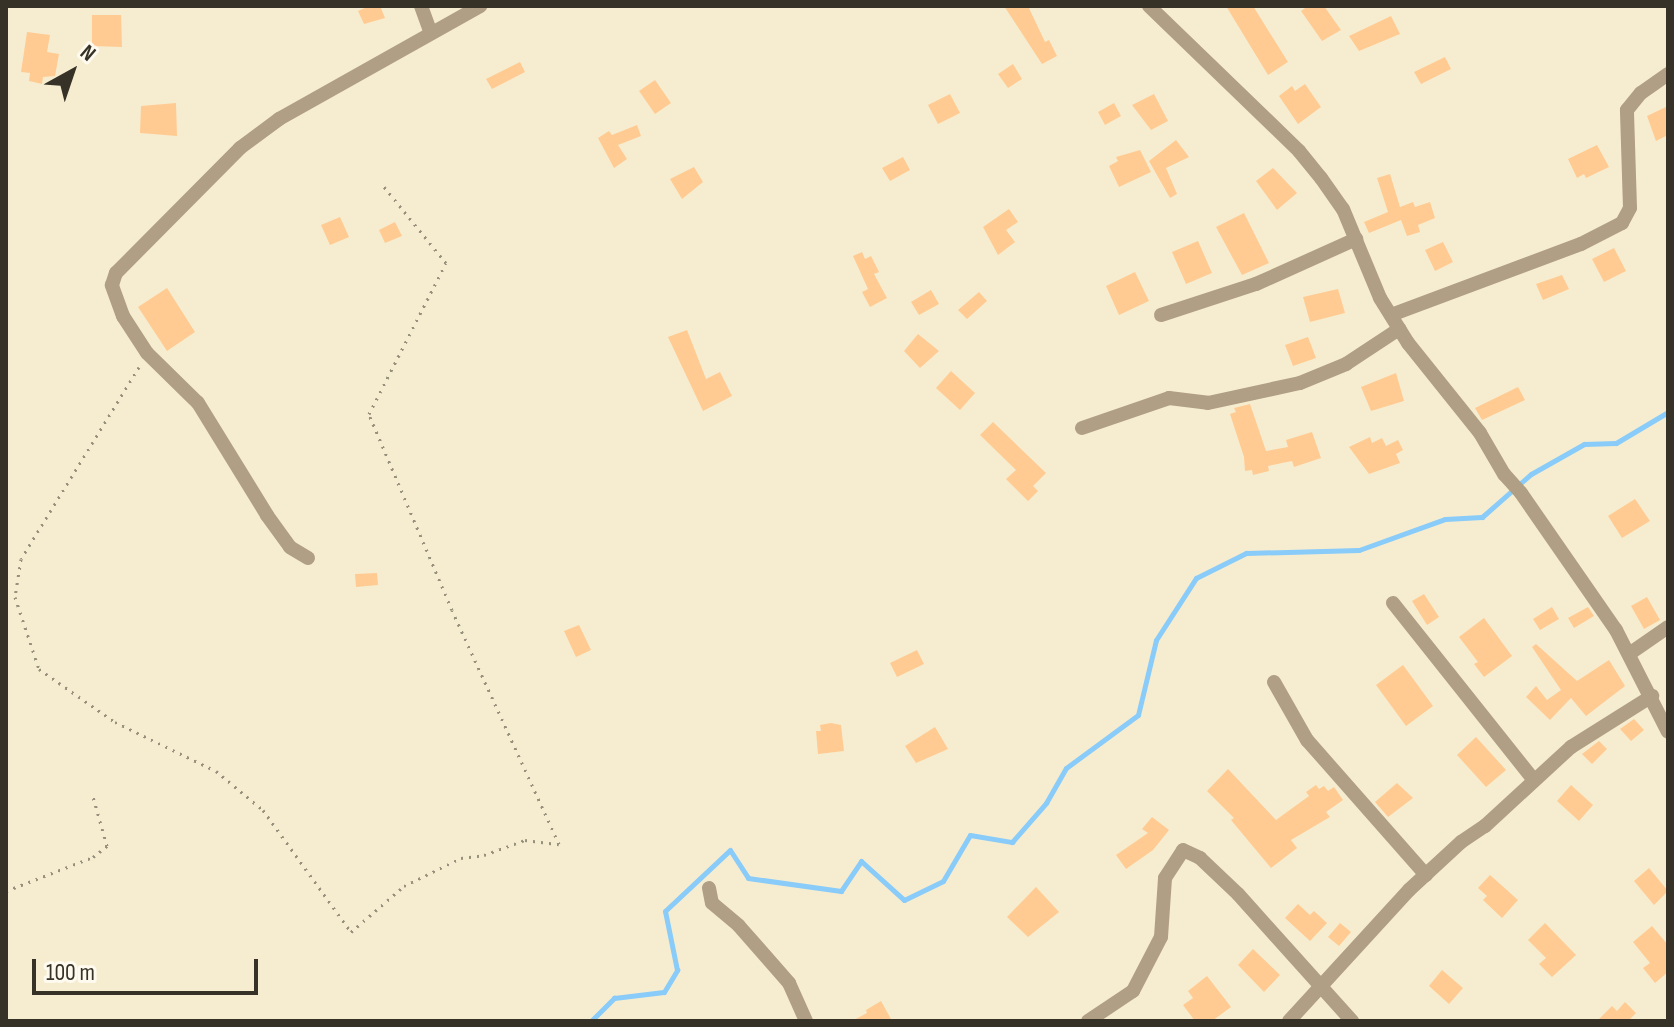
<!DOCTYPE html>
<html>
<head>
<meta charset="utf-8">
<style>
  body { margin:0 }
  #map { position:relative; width:1674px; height:1027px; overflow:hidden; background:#f6edd0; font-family:"Sofia Sans Condensed",sans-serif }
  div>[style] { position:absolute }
  .stream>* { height:5px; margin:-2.5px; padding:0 2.5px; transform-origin:2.5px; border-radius:2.5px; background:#89cbf9 }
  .building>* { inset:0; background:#ffcb92 }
  .path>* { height:3px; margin-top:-1.5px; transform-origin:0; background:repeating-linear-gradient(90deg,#97907c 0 2px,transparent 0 8px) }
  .street>* { height:14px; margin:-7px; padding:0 7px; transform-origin:7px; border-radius:7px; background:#b09f85 }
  span { translate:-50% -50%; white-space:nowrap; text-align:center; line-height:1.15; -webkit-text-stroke:6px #fefaef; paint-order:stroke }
  .frame { position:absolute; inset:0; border:8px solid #363227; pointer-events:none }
  .north { position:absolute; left:32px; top:32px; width:80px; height:80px; -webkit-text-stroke:6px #fefaef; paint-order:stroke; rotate:40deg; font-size:22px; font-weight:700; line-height:32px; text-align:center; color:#363227 }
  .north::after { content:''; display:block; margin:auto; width:28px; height:36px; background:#363227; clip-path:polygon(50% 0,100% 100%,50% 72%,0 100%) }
  .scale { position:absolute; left:32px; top:959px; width:226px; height:36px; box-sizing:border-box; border:4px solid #363227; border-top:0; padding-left:10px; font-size:24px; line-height:28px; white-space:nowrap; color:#363227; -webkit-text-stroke:6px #fefaef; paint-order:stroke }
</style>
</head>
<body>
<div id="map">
  <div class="stream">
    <div style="left:591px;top:1021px;width:33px;rotate:-45deg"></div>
    <div style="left:614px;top:998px;width:50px;rotate:-6.8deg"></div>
    <div style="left:664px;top:992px;width:26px;rotate:-59deg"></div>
    <div style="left:677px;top:970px;width:60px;rotate:-101.5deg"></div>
    <div style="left:665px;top:911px;width:89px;rotate:-43.2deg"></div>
    <div style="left:730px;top:850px;width:33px;rotate:57deg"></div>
    <div style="left:748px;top:878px;width:94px;rotate:8deg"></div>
    <div style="left:841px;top:891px;width:36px;rotate:-56deg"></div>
    <div style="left:861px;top:861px;width:58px;rotate:42.2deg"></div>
    <div style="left:904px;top:900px;width:43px;rotate:-26deg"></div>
    <div style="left:943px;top:881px;width:53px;rotate:-59.6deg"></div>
    <div style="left:970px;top:835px;width:43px;rotate:9.5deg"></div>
    <div style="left:1012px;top:842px;width:52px;rotate:-48.9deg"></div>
    <div style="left:1046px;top:803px;width:40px;rotate:-60.3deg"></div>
    <div style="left:1066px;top:768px;width:89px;rotate:-36.4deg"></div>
    <div style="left:1138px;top:715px;width:77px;rotate:-76.5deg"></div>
    <div style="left:1156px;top:640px;width:74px;rotate:-57.2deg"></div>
    <div style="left:1196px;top:578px;width:56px;rotate:-26.6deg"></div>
    <div style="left:1246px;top:553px;width:113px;rotate:-1.5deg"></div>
    <div style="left:1359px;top:550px;width:91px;rotate:-19.8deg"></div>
    <div style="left:1445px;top:519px;width:37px;rotate:-3deg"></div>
    <div style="left:1482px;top:517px;width:65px;rotate:-41.3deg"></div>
    <div style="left:1531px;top:474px;width:61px;rotate:-29.5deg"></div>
    <div style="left:1584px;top:444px;width:32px;rotate:-2deg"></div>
    <div style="left:1616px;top:443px;width:61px;rotate:-30.8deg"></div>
  </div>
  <div class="building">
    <div style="clip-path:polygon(369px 6px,380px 6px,385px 18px,364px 24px,358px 11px)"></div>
    <div style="clip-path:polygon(1004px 6px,1028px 6px,1045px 42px,1049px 40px,1057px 56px,1042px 64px)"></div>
    <div style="clip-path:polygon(1226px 6px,1253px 6px,1288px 62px,1268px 75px)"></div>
    <div style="clip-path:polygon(1308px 6px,1324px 6px,1341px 30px,1322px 41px,1301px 11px)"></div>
    <div style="clip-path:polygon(92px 15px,121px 15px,122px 47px,92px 46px)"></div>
    <div style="clip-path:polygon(1391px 16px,1400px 34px,1359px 51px,1349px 36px)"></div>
    <div style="clip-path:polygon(27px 32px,50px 35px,47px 52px,59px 54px,55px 76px,43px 77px,42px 84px,29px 81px,30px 73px,21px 72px)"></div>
    <div style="clip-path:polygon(1445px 57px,1451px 69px,1421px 84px,1414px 72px)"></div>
    <div style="clip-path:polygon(520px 62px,525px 72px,492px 89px,486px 79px)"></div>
    <div style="clip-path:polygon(1013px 64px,1022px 79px,1008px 88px,998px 74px)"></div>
    <div style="clip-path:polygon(655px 80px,671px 103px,655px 114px,639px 91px)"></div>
    <div style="clip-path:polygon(1305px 84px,1321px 107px,1298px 124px,1279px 96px,1292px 86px,1295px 91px)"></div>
    <div style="clip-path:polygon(950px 94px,960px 113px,938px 124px,928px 105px)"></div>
    <div style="clip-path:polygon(1154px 94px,1168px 121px,1151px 130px,1132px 105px)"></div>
    <div style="clip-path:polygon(176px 103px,177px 136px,140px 133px,141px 106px)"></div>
    <div style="clip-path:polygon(1114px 103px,1121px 116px,1105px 125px,1098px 112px)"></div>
    <div style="clip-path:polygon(1668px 106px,1668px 135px,1656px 141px,1647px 116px)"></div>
    <div style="clip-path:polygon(637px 125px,641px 136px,618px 145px,627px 159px,614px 168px,598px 138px,609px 131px,612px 135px)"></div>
    <div style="clip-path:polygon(1176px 140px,1189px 157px,1166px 168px,1177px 194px,1170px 198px,1149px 161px)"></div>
    <div style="clip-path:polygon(1597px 145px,1609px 167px,1586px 178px,1584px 174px,1577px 178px,1568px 159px)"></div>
    <div style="clip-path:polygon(1140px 150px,1151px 172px,1119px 187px,1109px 166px,1118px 161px,1116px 157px)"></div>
    <div style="clip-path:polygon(903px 157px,910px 170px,890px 181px,882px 168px)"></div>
    <div style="clip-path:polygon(694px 167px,703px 182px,682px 199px,670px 179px)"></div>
    <div style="clip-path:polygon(1273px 168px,1297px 193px,1277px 210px,1256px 181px)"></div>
    <div style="clip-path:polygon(1390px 174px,1400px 207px,1413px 202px,1415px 207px,1430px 202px,1435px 218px,1418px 225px,1420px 232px,1407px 236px,1401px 220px,1369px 233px,1364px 222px,1388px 212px,1377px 178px)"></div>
    <div style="clip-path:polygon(1009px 209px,1018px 222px,1006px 230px,1015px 242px,998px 255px,983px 227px)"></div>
    <div style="clip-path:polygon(1244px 213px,1269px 263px,1242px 275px,1216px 227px)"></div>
    <div style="clip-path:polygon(340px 217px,349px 237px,330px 245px,321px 225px)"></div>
    <div style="clip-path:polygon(395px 222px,402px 236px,385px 243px,379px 230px)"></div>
    <div style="clip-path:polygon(1198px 241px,1212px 273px,1186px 284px,1172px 252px)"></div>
    <div style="clip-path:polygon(1443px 242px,1453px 262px,1435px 271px,1425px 250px)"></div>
    <div style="clip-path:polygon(1614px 248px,1626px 271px,1604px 282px,1592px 259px)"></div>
    <div style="clip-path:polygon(862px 252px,865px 259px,871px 256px,879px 272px,874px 274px,887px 298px,870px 307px,862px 292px,868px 289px,853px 256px)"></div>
    <div style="clip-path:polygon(1135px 272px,1149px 301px,1119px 315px,1106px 286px)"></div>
    <div style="clip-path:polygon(1562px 275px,1569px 289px,1543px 300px,1536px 284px)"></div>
    <div style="clip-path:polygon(167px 288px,195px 332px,167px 351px,138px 307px)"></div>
    <div style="clip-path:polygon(1338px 289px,1345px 313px,1310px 322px,1303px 297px)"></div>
    <div style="clip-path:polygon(931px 290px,939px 304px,919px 315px,911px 302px)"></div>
    <div style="clip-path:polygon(979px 292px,987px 301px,967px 319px,958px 310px)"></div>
    <div style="clip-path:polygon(687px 330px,706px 379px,720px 372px,732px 396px,703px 411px,668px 337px)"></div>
    <div style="clip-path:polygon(918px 334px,939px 351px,920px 368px,904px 351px)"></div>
    <div style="clip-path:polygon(1308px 337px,1316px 358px,1293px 366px,1285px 345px)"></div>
    <div style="clip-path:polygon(951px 371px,975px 393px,960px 410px,936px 388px)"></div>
    <div style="clip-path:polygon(1396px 373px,1404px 401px,1371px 411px,1361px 387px)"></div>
    <div style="clip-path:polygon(1518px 387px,1525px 400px,1482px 420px,1475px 408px)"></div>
    <div style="clip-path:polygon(1250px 404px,1266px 451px,1288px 447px,1286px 440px,1312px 432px,1321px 458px,1294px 467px,1292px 461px,1268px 466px,1269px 471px,1253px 475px,1252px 470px,1245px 471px,1244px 457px,1230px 414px,1236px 412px,1234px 408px)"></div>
    <div style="clip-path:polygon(993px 422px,1046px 473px,1033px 486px,1038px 491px,1028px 501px,1006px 479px,1016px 470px,980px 435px)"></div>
    <div style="clip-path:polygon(1370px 437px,1372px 443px,1382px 438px,1386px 446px,1398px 440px,1403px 450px,1396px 454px,1400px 463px,1369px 474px,1349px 447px)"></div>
    <div style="clip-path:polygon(1635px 499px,1650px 521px,1622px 538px,1608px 516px)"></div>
    <div style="clip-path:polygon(377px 573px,378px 585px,356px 587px,355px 574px)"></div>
    <div style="clip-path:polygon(1424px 594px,1439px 617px,1427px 625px,1412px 601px)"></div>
    <div style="clip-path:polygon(1647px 597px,1660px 620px,1644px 629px,1631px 606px)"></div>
    <div style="clip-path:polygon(1552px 607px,1559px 619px,1540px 630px,1533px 619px)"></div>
    <div style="clip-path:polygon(1588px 607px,1594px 616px,1574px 628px,1568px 618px)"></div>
    <div style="clip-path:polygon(1484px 618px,1512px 656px,1484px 677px,1474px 664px,1478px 662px,1459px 637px)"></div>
    <div style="clip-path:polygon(579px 625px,591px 650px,576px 657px,564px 631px)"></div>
    <div style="clip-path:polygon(1536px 644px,1577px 681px,1609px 660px,1625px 686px,1586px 716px,1571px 698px,1550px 720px,1526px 697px,1536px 686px,1547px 700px,1561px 690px,1532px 647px)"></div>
    <div style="clip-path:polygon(917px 650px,924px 664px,897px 677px,890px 663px)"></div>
    <div style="clip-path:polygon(1403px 665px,1433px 706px,1406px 726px,1376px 685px)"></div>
    <div style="clip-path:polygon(1634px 719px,1644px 730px,1631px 741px,1620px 729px)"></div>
    <div style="clip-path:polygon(831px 723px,841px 725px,844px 751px,818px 754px,816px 731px,821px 731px,820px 725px)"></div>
    <div style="clip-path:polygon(935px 727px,948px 749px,916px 763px,905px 746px)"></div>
    <div style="clip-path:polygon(1476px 737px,1506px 770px,1486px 787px,1457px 755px)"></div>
    <div style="clip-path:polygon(1599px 741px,1607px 749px,1592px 764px,1582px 754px)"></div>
    <div style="clip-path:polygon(1228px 769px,1276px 820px,1309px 796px,1306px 792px,1316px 785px,1319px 789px,1324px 786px,1328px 791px,1334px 787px,1343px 800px,1326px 812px,1330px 817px,1291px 840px,1297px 848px,1271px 868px,1231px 820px,1234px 818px,1207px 791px)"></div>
    <div style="clip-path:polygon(1397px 783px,1413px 798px,1388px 817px,1375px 802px)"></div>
    <div style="clip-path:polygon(1571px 785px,1593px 805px,1579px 821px,1557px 801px)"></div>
    <div style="clip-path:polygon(1152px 817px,1169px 830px,1153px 850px,1126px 869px,1116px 855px,1148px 833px,1142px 829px)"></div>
    <div style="clip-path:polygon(1649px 868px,1668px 891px,1654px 905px,1634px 881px)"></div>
    <div style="clip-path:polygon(1490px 875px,1518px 900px,1502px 918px,1483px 900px,1487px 896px,1478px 888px)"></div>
    <div style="clip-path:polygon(1036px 887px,1059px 912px,1028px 937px,1007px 917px)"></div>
    <div style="clip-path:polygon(1298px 904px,1310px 915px,1314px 911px,1327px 923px,1310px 941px,1285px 918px)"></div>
    <div style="clip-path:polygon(1340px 923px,1351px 932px,1339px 946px,1328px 937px)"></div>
    <div style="clip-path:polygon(1545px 923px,1576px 955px,1552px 977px,1539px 964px,1546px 958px,1528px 940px)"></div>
    <div style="clip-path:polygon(1652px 926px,1668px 945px,1668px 972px,1655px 983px,1643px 968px,1650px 963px,1633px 942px)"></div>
    <div style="clip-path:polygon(1253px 949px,1280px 975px,1264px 992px,1238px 965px)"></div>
    <div style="clip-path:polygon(1442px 970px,1463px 988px,1449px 1004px,1429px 986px)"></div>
    <div style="clip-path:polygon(1207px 976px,1231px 1007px,1212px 1021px,1195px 1021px,1183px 1005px,1193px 998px,1188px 991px)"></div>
    <div style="clip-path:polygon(881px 1001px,892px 1021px,852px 1021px,867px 1013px,866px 1010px)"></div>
    <div style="clip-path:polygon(1625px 1002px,1636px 1013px,1628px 1021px,1597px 1021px,1612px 1006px,1617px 1011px)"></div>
  </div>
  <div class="path">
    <div style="left:139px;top:367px;width:225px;rotate:121.6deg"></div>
    <div style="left:21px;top:559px;width:38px;rotate:99deg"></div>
    <div style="left:15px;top:597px;width:76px;rotate:71.6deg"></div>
    <div style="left:39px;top:669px;width:93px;rotate:34.9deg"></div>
    <div style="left:115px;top:722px;width:112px;rotate:25.9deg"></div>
    <div style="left:216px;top:771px;width:61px;rotate:39.7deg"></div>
    <div style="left:263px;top:810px;width:150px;rotate:54.2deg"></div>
    <div style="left:351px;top:932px;width:70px;rotate:-41deg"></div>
    <div style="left:404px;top:886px;width:64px;rotate:-26.2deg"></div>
    <div style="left:461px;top:858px;width:23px;rotate:-7deg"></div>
    <div style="left:484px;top:855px;width:44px;rotate:-20.1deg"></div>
    <div style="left:525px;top:840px;width:34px;rotate:7deg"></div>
    <div style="left:559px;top:844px;width:257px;rotate:-114.6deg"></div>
    <div style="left:452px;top:610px;width:213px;rotate:-113deg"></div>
    <div style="left:369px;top:414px;width:169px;rotate:-63deg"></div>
    <div style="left:446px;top:263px;width:103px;rotate:-129.1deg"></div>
    <div style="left:6px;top:891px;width:93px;rotate:-21.3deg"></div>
    <div style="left:93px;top:857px;width:18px;rotate:-38deg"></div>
    <div style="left:107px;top:846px;width:55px;rotate:-105.8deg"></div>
  </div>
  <div class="street">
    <div style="left:421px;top:6px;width:29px;rotate:70deg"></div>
    <div style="left:1149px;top:6px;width:209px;rotate:44deg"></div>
    <div style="left:1299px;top:151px;width:35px;rotate:51deg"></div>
    <div style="left:1321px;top:178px;width:38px;rotate:55deg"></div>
    <div style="left:1343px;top:209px;width:96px;rotate:67.4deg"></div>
    <div style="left:1380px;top:298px;width:53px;rotate:58.1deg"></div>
    <div style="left:1408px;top:343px;width:115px;rotate:51.3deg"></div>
    <div style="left:1480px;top:433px;width:48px;rotate:59.7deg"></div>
    <div style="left:1504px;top:474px;width:25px;rotate:48deg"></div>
    <div style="left:1521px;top:493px;width:167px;rotate:55.3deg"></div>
    <div style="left:1616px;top:630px;width:114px;rotate:63deg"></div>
    <div style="left:1161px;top:315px;width:100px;rotate:-18.1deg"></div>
    <div style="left:1256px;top:284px;width:110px;rotate:-24.2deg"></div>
    <div style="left:1391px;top:315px;width:203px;rotate:-20.5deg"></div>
    <div style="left:1581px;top:244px;width:46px;rotate:-27.1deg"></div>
    <div style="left:1622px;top:223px;width:17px;rotate:-62deg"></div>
    <div style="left:1630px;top:208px;width:98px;rotate:-91.8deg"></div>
    <div style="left:1627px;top:110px;width:22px;rotate:-51deg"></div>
    <div style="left:1641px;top:93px;width:33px;rotate:-35deg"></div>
    <div style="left:1082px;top:428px;width:92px;rotate:-19deg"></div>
    <div style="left:1169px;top:398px;width:39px;rotate:7deg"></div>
    <div style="left:1208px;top:403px;width:94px;rotate:-12.3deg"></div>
    <div style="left:1300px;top:383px;width:50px;rotate:-22.4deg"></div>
    <div style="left:1346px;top:364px;width:64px;rotate:-33.4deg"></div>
    <div style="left:308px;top:558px;width:21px;rotate:-149deg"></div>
    <div style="left:290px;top:547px;width:39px;rotate:-126deg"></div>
    <div style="left:267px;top:515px;width:132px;rotate:-121.6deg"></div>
    <div style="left:198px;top:403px;width:71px;rotate:-135.6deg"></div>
    <div style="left:147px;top:353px;width:44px;rotate:-123deg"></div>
    <div style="left:123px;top:316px;width:33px;rotate:-110deg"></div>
    <div style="left:112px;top:285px;width:13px;rotate:-72deg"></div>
    <div style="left:116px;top:273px;width:176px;rotate:-45.2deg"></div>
    <div style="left:240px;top:148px;width:49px;rotate:-36.6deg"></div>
    <div style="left:279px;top:119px;width:231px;rotate:-29.3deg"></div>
    <div style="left:1393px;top:603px;width:225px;rotate:51.5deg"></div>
    <div style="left:1629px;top:654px;width:47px;rotate:-34.7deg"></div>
    <div style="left:1274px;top:682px;width:67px;rotate:60.4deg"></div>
    <div style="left:1307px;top:740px;width:180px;rotate:48.6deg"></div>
    <div style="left:709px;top:888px;width:15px;rotate:79deg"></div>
    <div style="left:712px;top:903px;width:35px;rotate:40deg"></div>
    <div style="left:739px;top:926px;width:76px;rotate:48.7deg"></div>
    <div style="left:789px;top:983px;width:42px;rotate:65.9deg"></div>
    <div style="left:1088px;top:1021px;width:54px;rotate:-33.7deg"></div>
    <div style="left:1133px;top:991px;width:61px;rotate:-62.6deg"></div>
    <div style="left:1161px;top:937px;width:59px;rotate:-86.1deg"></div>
    <div style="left:1165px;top:878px;width:33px;rotate:-57deg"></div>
    <div style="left:1183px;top:850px;width:19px;rotate:25deg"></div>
    <div style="left:1200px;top:858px;width:52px;rotate:43.5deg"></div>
    <div style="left:1238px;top:894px;width:171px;rotate:48.1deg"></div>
    <div style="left:1289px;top:1021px;width:178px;rotate:-47.5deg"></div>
    <div style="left:1409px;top:890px;width:71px;rotate:-42.7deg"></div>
    <div style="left:1461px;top:842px;width:29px;rotate:-34deg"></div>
    <div style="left:1485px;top:826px;width:117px;rotate:-42.6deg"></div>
    <div style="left:1571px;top:747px;width:96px;rotate:-32.2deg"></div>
  </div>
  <div class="frame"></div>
  <div class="north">N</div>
  <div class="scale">100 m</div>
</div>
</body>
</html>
